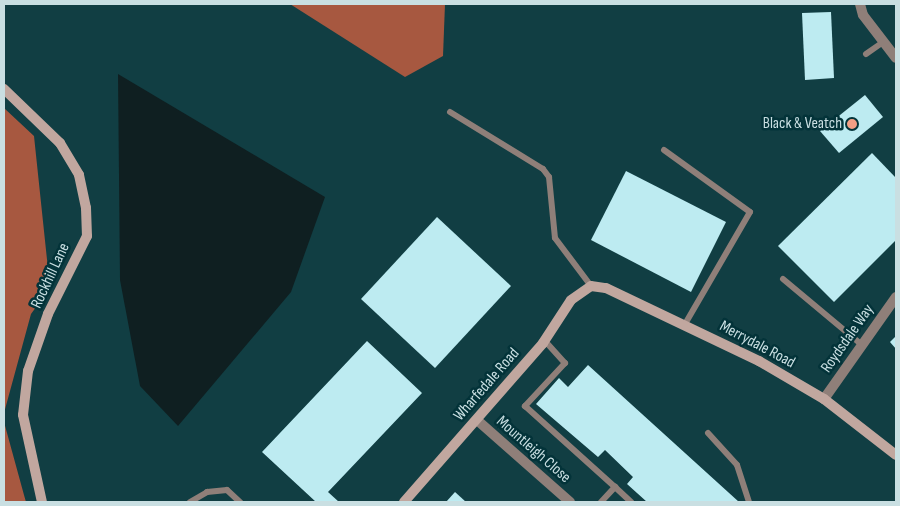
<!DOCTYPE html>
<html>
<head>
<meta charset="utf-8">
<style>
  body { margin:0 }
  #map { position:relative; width:900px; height:506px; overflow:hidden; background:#113e43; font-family:"Sofia Sans Condensed",sans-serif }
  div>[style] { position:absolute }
  .forest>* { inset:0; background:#a75840 }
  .water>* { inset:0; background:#0f1f21 }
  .building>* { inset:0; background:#bdebf1 }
  .lane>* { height:6px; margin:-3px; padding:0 3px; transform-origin:3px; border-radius:3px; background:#8f7f79 }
  .street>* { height:10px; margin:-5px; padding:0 5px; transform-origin:5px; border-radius:5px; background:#8f7f79 }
  .secondary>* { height:10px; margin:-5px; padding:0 5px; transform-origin:5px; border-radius:5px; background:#c1a79f }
  .dots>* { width:14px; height:14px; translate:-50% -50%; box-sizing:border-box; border:2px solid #033339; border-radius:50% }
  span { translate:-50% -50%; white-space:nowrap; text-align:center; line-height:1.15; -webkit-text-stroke:5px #033339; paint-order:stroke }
  .poi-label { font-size:16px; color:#c9dfe2 }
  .right { translate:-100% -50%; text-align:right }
  .street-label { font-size:16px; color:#c9dfe2 }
  .frame { position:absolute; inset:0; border:5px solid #c9dfe2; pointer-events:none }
</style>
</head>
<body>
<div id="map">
  <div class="forest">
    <div style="clip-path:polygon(290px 4px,445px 4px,443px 56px,405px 77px)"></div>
    <div style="clip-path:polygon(4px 108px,34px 136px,50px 288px,31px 314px,4px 413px)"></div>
    <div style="clip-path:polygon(4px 422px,24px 495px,26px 502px,4px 502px)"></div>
  </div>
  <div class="water">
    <div style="clip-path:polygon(118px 74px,325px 197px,291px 292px,178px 426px,140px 386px,120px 280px)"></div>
  </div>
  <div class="building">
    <div style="clip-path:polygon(831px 12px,834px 78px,805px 80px,802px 13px)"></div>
    <div style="clip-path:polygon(865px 95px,883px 117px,839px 153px,820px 131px)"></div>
    <div style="clip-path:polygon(872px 153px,896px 178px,896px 240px,834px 302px,778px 246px)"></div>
    <div style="clip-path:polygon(626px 171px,726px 222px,691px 292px,591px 240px)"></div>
    <div style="clip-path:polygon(437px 217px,511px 286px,435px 368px,361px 299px)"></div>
    <div style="clip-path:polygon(896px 336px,896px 349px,890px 342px)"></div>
    <div style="clip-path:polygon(367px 341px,422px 393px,328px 492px,339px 502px,316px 502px,262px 452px)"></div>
    <div style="clip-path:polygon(588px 365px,739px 502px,647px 502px,627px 484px,633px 477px,605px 450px,598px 457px,536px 404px,559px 378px,568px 387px)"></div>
    <div style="clip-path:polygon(455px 492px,466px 502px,446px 502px)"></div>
  </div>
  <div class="lane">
    <div style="left:866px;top:54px;width:19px;rotate:-35deg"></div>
    <div style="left:450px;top:112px;width:109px;rotate:31.5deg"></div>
    <div style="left:543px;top:169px;width:10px;rotate:53deg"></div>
    <div style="left:549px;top:177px;width:61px;rotate:84.4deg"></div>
    <div style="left:555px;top:238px;width:60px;rotate:53.1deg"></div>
    <div style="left:664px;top:150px;width:106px;rotate:35.8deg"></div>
    <div style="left:750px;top:212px;width:129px;rotate:120.1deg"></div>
    <div style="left:783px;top:279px;width:103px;rotate:39.9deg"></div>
    <div style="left:545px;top:341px;width:30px;rotate:48deg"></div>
    <div style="left:565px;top:363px;width:59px;rotate:132.9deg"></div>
    <div style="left:525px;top:406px;width:121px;rotate:42deg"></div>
    <div style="left:708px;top:433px;width:43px;rotate:47.8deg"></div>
    <div style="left:737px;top:465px;width:39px;rotate:72deg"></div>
    <div style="left:190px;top:502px;width:20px;rotate:-30deg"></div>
    <div style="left:207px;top:492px;width:20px;rotate:-6deg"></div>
    <div style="left:227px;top:490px;width:18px;rotate:43deg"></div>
    <div style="left:601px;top:502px;width:21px;rotate:-47deg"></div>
    <div style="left:615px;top:487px;width:22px;rotate:43deg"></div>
  </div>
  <div class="street">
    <div style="left:860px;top:4px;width:11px;rotate:75deg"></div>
    <div style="left:863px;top:15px;width:54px;rotate:52.5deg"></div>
    <div style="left:824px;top:399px;width:125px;rotate:-54.8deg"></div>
    <div style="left:477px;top:420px;width:124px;rotate:41.4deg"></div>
  </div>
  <div class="secondary">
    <div style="left:4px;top:89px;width:78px;rotate:44deg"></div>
    <div style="left:60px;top:143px;width:37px;rotate:59deg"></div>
    <div style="left:79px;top:175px;width:34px;rotate:78deg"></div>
    <div style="left:86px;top:208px;width:28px;rotate:88deg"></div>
    <div style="left:87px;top:236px;width:87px;rotate:116.6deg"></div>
    <div style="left:48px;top:314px;width:60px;rotate:109.3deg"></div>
    <div style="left:28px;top:371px;width:44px;rotate:96.5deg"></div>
    <div style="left:23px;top:415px;width:89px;rotate:77.7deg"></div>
    <div style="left:404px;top:502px;width:211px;rotate:-48.8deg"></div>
    <div style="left:543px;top:343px;width:51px;rotate:-56.9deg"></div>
    <div style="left:571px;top:300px;width:24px;rotate:-35deg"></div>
    <div style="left:591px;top:286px;width:15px;rotate:8deg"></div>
    <div style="left:606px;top:288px;width:170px;rotate:25.5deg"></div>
    <div style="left:759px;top:361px;width:75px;rotate:30.3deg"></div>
    <div style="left:824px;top:399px;width:91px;rotate:37.9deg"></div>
  </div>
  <div class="dots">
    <div style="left:852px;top:124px;background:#f39f85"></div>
  </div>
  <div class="poi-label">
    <span class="right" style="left:842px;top:124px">Black &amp; Veatch</span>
  </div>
  <div class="street-label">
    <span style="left:51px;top:276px;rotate:-65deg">Rockhill Lane</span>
    <span style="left:848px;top:339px;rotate:-55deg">Roydsdale Way</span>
    <span style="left:757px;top:345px;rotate:28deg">Merrydale Road</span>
    <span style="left:487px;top:385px;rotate:-49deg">Wharfedale Road</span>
    <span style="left:533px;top:450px;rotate:41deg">Mountleigh Close</span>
  </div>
  <div class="frame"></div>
</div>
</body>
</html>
